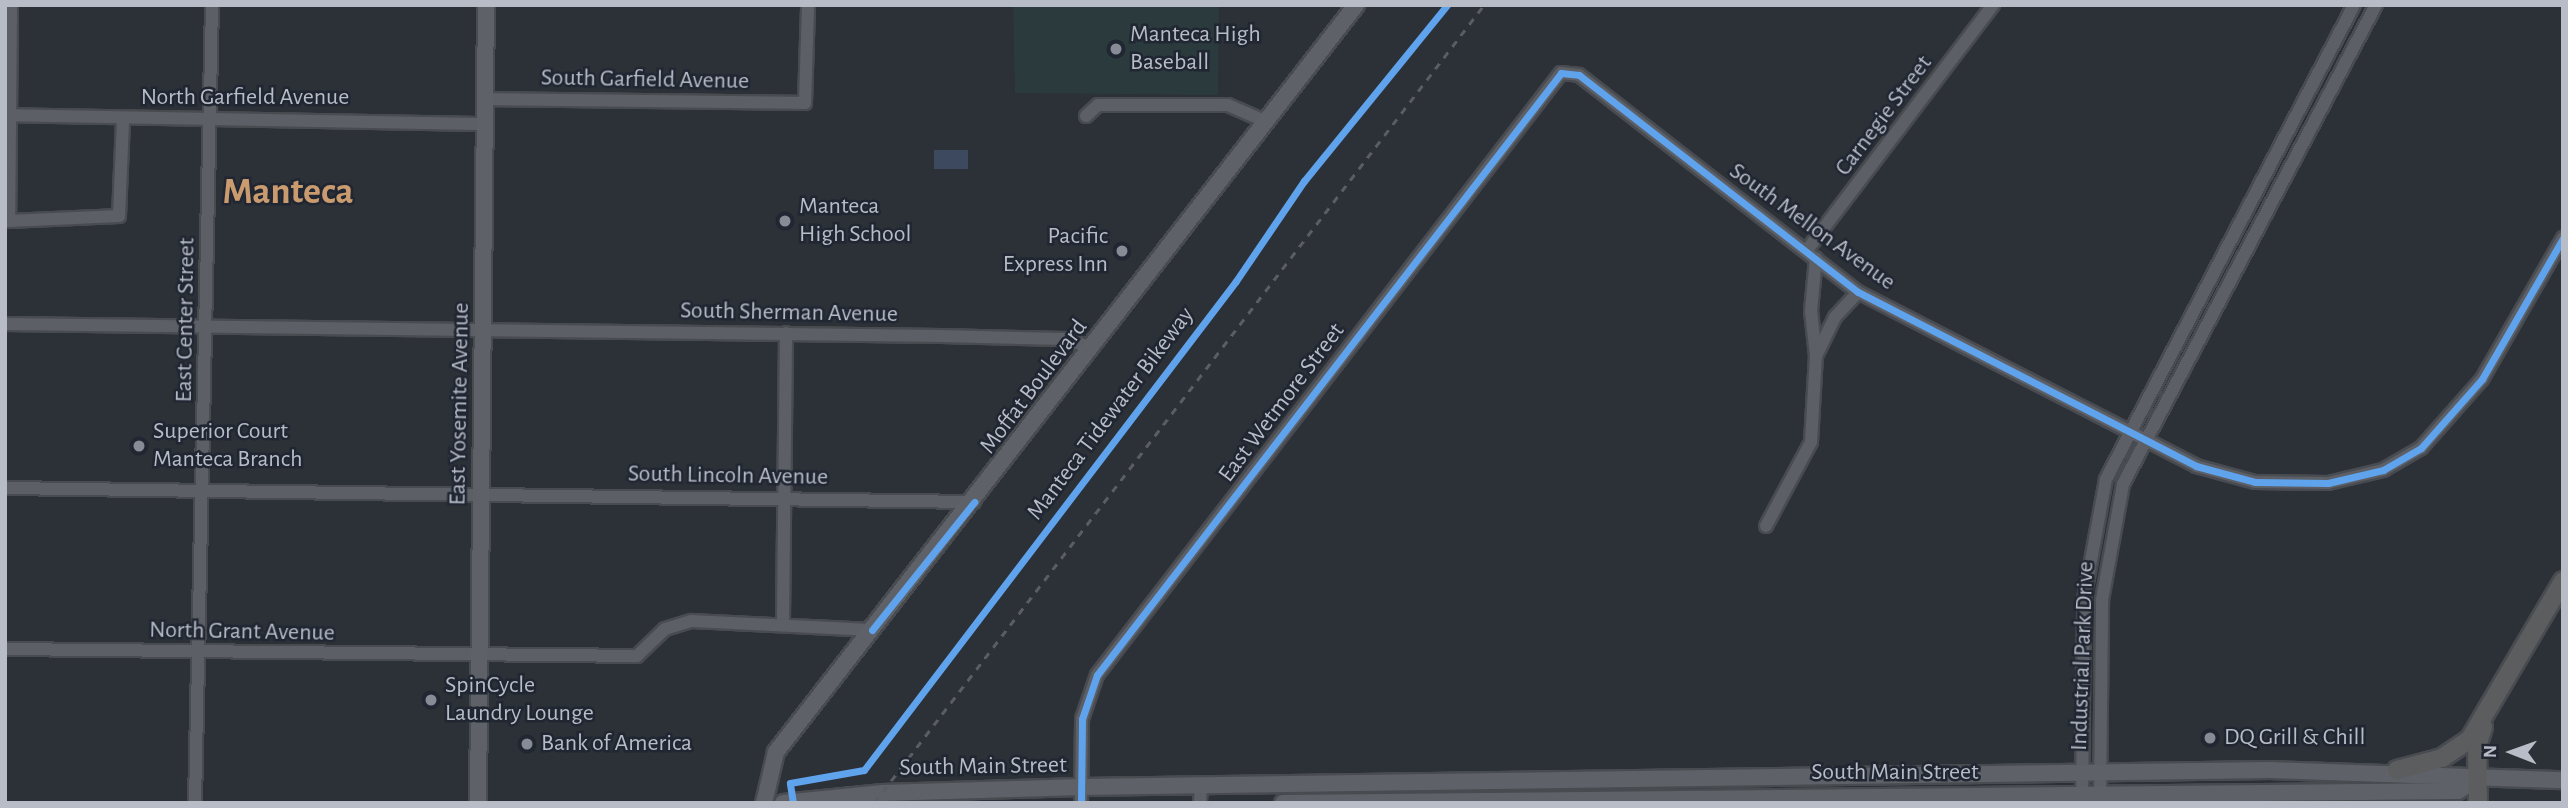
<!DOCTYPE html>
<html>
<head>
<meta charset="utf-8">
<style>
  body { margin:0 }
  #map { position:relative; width:2568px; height:808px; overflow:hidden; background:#2c3037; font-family:"Alegreya Sans",sans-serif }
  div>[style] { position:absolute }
  .green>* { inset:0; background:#2a3a3d }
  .water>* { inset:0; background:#3c495f }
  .roads { filter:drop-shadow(2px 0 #484b50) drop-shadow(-2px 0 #484b50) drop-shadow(0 2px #484b50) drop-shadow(0 -2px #484b50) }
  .minor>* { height:12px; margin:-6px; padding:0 6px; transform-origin:6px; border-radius:6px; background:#5c5f65 }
  .major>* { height:16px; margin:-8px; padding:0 8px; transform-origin:8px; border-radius:8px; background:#5e6167 }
  .highway>* { height:18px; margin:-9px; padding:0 9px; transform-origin:9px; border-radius:9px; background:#5b5d5f }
  .rail>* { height:2.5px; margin-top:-1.25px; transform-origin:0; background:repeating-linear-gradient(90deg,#5a5d63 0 7px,transparent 0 14px) }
  .cycleway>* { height:7px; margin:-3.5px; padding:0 3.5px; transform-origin:3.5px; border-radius:3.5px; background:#60a3ed }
  .dots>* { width:19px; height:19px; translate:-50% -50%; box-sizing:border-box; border:4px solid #202632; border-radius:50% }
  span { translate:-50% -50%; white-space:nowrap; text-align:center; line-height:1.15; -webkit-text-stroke:5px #202632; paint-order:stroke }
  .poi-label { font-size:24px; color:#b7bcc7 }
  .left { translate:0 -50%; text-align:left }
  .right { translate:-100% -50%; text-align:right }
  .street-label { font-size:24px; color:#b7bcc7 }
  .town-label { font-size:38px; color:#ca9b6f; font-weight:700 }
  .frame { position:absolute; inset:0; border:7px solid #b7bcc7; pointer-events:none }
  .north { position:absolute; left:2477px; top:717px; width:70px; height:70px; -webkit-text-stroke:5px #202632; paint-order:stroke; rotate:271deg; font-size:19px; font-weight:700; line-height:28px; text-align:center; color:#b7bcc7 }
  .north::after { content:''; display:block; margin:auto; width:24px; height:32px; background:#b7bcc7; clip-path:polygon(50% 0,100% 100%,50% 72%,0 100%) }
</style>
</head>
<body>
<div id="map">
  <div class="green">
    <div style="clip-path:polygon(1013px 5px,1219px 5px,1218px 95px,1015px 93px)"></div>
  </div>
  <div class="water">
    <div style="clip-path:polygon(934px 150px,968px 150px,968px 169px,934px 169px)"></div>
  </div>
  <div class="roads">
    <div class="minor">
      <div style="left:11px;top:5px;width:216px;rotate:90.5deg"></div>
      <div style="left:9px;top:221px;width:110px;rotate:-2.6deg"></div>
      <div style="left:119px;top:216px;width:97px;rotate:-87.6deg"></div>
      <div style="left:485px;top:99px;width:320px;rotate:0.7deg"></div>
      <div style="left:805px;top:103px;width:98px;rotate:-88.2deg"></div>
      <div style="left:5px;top:115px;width:480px;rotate:1.1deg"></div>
      <div style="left:1086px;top:116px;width:16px;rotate:-43deg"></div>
      <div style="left:1098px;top:105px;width:130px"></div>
      <div style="left:1228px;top:105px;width:43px;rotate:23.6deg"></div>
      <div style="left:1807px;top:250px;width:308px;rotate:-52.8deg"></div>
      <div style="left:5px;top:324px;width:936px;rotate:0.73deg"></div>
      <div style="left:941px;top:336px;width:124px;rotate:1.4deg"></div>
      <div style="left:1065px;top:339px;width:28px;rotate:18deg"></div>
      <div style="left:1816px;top:356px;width:45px;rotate:-96.3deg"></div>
      <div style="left:1811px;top:311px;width:53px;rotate:-84.6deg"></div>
      <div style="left:5px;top:488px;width:969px;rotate:0.83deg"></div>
      <div style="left:1766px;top:526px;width:95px;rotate:-61.8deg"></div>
      <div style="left:1811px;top:442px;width:86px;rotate:-86.7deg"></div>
      <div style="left:1816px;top:356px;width:43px;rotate:-64deg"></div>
      <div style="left:1835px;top:317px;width:34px;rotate:-47deg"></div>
      <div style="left:783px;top:621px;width:288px;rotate:-89.4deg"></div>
      <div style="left:5px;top:649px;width:632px;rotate:0.63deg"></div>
      <div style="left:637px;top:656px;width:39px;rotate:-44deg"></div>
      <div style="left:665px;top:629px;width:28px;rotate:-17deg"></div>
      <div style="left:692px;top:621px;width:180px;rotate:2.9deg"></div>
      <div style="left:195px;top:803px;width:798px;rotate:-88.78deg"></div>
      <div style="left:1081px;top:803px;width:84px;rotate:-89.3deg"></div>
      <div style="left:1082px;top:719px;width:46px;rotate:-71.2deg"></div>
      <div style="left:1097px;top:675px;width:760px;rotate:-52.38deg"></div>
      <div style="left:1561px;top:73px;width:18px;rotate:6deg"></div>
      <div style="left:1579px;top:75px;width:353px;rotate:37.9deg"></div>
      <div style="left:1858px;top:292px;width:380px;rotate:27.2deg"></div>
      <div style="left:2196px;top:466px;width:61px;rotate:15.2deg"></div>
      <div style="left:2255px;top:482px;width:73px;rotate:0.8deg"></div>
      <div style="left:2328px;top:483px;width:57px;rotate:-13.3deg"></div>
      <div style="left:2383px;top:470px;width:44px;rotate:-30.1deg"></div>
      <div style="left:2421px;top:448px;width:92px;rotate:-48.5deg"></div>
      <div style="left:2482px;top:379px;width:163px;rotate:-60.1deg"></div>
      <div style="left:1200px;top:803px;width:18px;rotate:-87deg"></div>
      <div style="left:2082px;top:803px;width:204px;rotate:-89.4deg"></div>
      <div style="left:2084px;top:599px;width:122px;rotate:-79.6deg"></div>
      <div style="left:2106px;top:479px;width:535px;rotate:-62.38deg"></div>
      <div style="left:2100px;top:803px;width:203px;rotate:-89.4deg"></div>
      <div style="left:2102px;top:600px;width:118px;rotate:-79.7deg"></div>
      <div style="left:2123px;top:484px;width:542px;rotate:-62.16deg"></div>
    </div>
    <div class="major">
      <div style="left:478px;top:803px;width:798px;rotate:-89.43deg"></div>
      <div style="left:764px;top:803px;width:52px;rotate:-76.8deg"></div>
      <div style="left:776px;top:752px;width:946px;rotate:-52.17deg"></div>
      <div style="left:783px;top:803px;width:100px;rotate:-5.8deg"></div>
      <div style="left:882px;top:793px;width:199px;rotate:-1.7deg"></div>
      <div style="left:1081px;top:787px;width:1189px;rotate:-0.82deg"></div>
      <div style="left:2270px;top:770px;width:293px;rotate:2deg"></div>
      <div style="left:1283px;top:803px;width:1175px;rotate:-0.59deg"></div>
      <div style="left:2458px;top:791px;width:22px;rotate:-34deg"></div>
    </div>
    <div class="highway">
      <div style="left:2397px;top:770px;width:47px;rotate:-14.9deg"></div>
      <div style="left:2442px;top:758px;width:34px;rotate:-34deg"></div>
      <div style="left:2470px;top:739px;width:183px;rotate:-59.5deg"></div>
      <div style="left:2478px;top:803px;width:57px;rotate:-91deg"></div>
      <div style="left:2477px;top:746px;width:20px;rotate:-72deg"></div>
    </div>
  </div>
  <div class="rail">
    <div style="left:874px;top:803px;width:1004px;rotate:-52.61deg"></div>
  </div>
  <div class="cycleway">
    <div style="left:872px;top:630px;width:164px;rotate:-51.4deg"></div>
    <div style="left:793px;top:803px;width:20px;rotate:-99deg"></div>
    <div style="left:790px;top:783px;width:75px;rotate:-10deg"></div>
    <div style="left:864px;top:770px;width:614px;rotate:-52.74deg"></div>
    <div style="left:1236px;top:281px;width:121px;rotate:-55.8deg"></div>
    <div style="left:1304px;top:181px;width:227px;rotate:-50.9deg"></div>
    <div style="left:1081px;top:803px;width:84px;rotate:-89.3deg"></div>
    <div style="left:1082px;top:719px;width:46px;rotate:-71.2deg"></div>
    <div style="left:1097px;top:675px;width:760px;rotate:-52.38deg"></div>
    <div style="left:1561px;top:73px;width:18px;rotate:6deg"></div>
    <div style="left:1579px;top:75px;width:353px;rotate:37.9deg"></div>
    <div style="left:1858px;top:292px;width:380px;rotate:27.2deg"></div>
    <div style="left:2196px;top:466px;width:61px;rotate:15.2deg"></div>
    <div style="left:2255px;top:482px;width:73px;rotate:0.8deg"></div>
    <div style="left:2328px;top:483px;width:57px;rotate:-13.3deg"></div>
    <div style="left:2383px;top:470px;width:44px;rotate:-30.1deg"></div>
    <div style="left:2421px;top:448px;width:92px;rotate:-48.5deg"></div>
    <div style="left:2482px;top:379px;width:163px;rotate:-60.1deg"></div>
  </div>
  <div class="dots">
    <div style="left:1116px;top:49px;background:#868b95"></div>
    <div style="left:785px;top:221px;background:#868b95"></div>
    <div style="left:1122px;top:251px;background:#868b95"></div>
    <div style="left:139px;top:446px;background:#868b95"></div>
    <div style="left:431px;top:700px;background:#868b95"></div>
    <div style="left:2210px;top:738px;background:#868b95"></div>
    <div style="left:527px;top:744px;background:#868b95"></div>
  </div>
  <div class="poi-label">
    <span class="left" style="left:1130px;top:49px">Manteca High<br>Baseball</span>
    <span class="left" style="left:799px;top:221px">Manteca<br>High School</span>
    <span class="right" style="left:1108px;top:251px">Pacific<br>Express Inn</span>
    <span class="left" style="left:153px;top:446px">Superior Court<br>Manteca Branch</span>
    <span class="left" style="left:445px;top:700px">SpinCycle<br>Laundry Lounge</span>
    <span class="left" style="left:2224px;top:738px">DQ Grill &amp; Chill</span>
    <span class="left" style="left:541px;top:744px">Bank of America</span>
  </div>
  <div class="street-label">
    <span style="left:645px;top:80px;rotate:1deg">South Garfield Avenue</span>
    <span style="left:245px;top:98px">North Garfield Avenue</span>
    <span style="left:1884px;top:116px;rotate:-53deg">Carnegie Street</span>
    <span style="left:1812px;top:227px;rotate:36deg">South Mellon Avenue</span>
    <span style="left:789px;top:313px;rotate:1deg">South Sherman Avenue</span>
    <span style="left:186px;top:320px;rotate:-89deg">East Center Street</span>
    <span style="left:1034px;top:387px;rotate:-53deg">Moffat Boulevard</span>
    <span style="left:1282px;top:403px;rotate:-53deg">East Wetmore Street</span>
    <span style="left:460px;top:404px;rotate:-89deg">East Yosemite Avenue</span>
    <span style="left:1111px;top:414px;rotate:-53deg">Manteca Tidewater Bikeway</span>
    <span style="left:728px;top:476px;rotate:1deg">South Lincoln Avenue</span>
    <span style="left:242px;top:632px;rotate:1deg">North Grant Avenue</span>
    <span style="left:2083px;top:656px;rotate:-88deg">Industrial Park Drive</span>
    <span style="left:983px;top:767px;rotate:-1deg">South Main Street</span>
    <span style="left:1895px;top:773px">South Main Street</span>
  </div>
  <div class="town-label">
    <span style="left:288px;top:193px">Manteca</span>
  </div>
  <div class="frame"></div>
  <div class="north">N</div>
</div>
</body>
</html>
